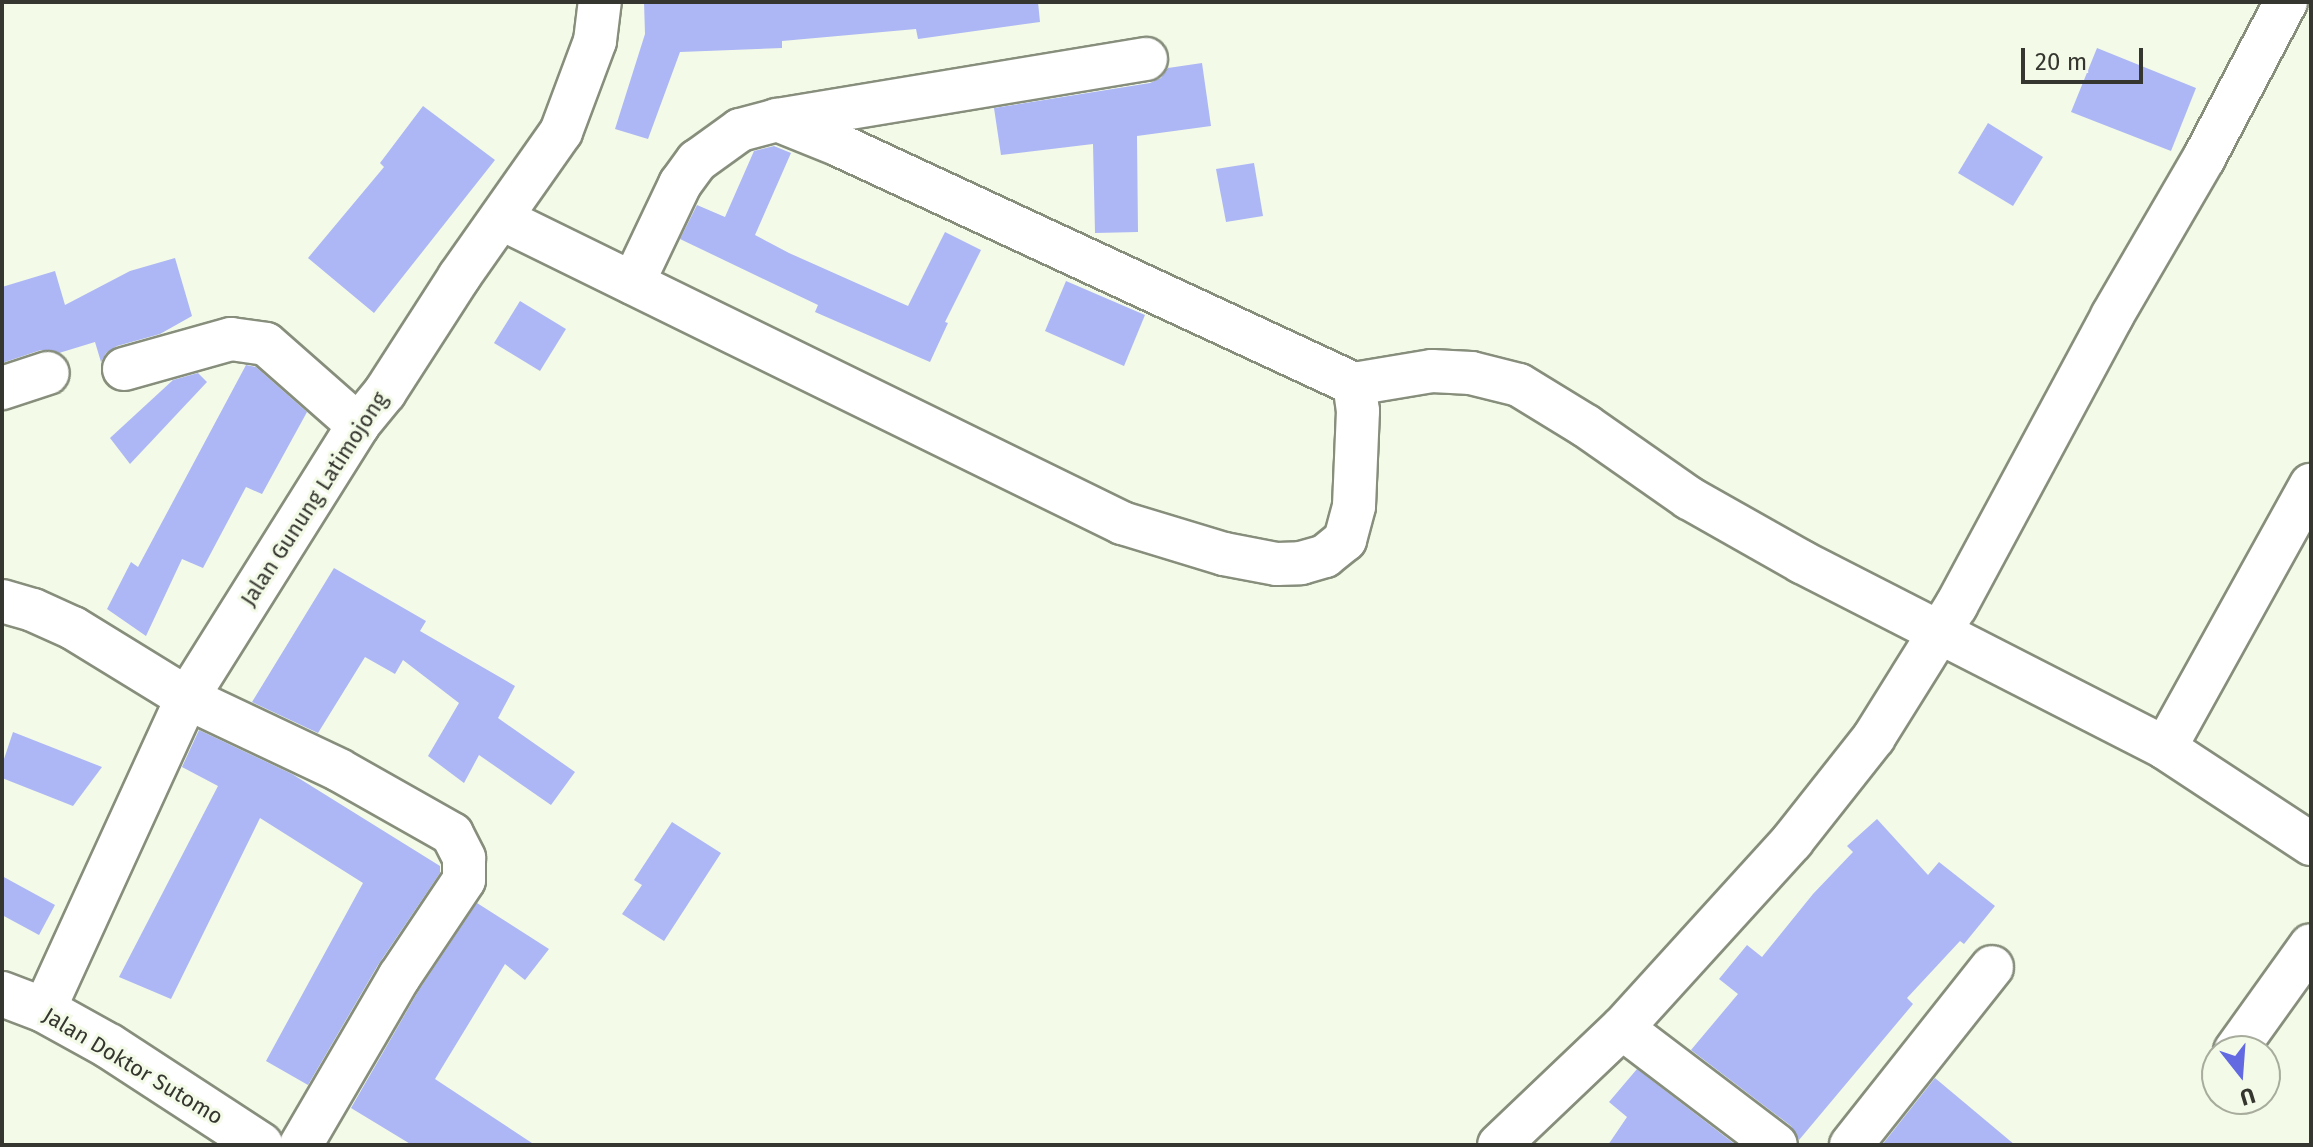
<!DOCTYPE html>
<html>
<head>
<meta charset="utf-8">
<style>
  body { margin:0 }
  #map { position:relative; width:2313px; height:1147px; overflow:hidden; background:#f3fae7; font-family:"Fira Sans",sans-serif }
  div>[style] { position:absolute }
  .building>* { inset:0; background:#adb7f5 }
  .roads { filter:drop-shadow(2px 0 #878e7c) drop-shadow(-2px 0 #878e7c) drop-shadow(0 2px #878e7c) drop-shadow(0 -2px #878e7c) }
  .street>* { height:42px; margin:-21px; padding:0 21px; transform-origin:21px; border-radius:21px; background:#fff }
  .secondary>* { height:44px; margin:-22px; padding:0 22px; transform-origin:22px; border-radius:22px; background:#fff }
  span { translate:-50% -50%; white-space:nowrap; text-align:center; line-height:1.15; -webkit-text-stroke:6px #f3fae7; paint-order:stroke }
  .street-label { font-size:22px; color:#34362f }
  .frame { position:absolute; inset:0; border:4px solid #34362f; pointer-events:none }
  .north { position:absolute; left:2201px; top:1035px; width:80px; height:80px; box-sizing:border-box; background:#f3fae7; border:2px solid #a7ac9d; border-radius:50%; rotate:163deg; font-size:22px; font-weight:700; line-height:32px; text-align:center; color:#34362f }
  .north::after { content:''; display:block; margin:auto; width:28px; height:36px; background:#6269e1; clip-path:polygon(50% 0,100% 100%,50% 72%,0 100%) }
  .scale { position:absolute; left:2021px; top:48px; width:122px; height:36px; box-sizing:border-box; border:4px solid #34362f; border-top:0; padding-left:10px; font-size:24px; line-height:28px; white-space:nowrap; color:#34362f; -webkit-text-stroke:6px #f3fae7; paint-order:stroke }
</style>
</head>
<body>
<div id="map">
  <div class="building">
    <div style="clip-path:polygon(644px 2px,1038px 2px,1040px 22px,918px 39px,916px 29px,782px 41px,782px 48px,680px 52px,648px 139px,615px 129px,645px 34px)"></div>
    <div style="clip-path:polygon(2097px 48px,2196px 88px,2171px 151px,2071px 112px)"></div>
    <div style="clip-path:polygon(1202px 63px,1211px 126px,1137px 136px,1138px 232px,1095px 233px,1093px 144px,1001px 155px,994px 108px,1150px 83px,1161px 78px,1168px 68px)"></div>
    <div style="clip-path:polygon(423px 106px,495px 160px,374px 313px,308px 258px,384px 167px,380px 163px)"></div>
    <div style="clip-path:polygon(1988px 123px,2043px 157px,2013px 206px,1958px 173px)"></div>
    <div style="clip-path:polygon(774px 146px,791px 153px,755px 235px,789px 253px,908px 306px,945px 232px,981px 250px,945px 322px,948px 323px,930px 362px,815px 312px,818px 305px,680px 239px,697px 205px,725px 217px,754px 151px)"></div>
    <div style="clip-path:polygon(1254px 163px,1263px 216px,1226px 222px,1216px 169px)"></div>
    <div style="clip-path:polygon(175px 258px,192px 316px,160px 334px,117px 346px,106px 353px,101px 362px,95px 342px,59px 353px,41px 350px,2px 363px,2px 287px,55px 271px,65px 305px,130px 271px)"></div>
    <div style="clip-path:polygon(1066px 281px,1145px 315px,1124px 366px,1045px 331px)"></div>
    <div style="clip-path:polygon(520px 301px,566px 329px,540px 371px,494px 343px)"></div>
    <div style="clip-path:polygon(246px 365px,256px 367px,307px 412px,262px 494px,246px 487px,203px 568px,182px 559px,146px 636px,107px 609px,131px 562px,138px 567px)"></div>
    <div style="clip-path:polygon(198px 373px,207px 382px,130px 464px,110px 438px,173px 380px)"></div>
    <div style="clip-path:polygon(334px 568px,426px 621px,420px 631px,515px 686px,498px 718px,575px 772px,551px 805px,479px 755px,464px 783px,428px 756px,459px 703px,403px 660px,395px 674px,365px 657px,318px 733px,252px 702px)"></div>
    <div style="clip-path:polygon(199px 730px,292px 774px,440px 866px,440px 873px,378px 965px,308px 1085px,266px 1061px,363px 883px,260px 818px,171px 999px,119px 977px,218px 786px,182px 767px)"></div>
    <div style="clip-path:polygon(13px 732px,102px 767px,73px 806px,2px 778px,2px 765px)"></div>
    <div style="clip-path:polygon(1877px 819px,1928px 875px,1939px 862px,1995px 906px,1964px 944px,1960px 941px,1907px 998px,1913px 1004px,1799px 1140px,1791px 1126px,1691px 1050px,1738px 994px,1719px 979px,1747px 945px,1762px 957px,1813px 894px,1853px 852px,1847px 846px)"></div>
    <div style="clip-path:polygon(672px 822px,721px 853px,664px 941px,622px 914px,642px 885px,634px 880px)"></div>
    <div style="clip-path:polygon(2px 876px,55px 905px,39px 935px,2px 915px)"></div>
    <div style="clip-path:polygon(477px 903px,549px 949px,525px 980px,505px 964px,435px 1079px,535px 1145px,412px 1145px,351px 1108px,419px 990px)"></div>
    <div style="clip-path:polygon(1637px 1069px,1736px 1145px,1608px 1145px,1627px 1117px,1609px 1102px)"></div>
    <div style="clip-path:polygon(1935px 1078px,2015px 1145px,1882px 1145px)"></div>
  </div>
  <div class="roads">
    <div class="street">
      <div style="left:502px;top:219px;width:691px;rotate:26.12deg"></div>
      <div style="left:1122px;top:523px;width:107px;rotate:16.9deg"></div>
      <div style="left:1224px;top:554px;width:54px;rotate:10.7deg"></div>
      <div style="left:1277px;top:564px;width:24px;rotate:-2deg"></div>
      <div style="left:1301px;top:563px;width:25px;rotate:-16deg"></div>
      <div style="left:1325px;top:556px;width:26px;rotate:-39deg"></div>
      <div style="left:1345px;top:540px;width:35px;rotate:-75deg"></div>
      <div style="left:1354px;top:506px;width:95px;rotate:-87.6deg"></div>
      <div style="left:1358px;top:411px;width:27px;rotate:-98deg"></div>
      <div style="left:1354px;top:384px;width:568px;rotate:-155.11deg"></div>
      <div style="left:839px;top:145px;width:67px;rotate:-158deg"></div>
      <div style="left:633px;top:283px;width:110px;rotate:-64.6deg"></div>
      <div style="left:680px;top:184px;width:29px;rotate:-54deg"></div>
      <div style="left:697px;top:161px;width:53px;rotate:-35.8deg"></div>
      <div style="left:740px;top:130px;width:38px;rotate:-15deg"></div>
      <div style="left:777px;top:120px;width:374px;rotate:-9.4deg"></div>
      <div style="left:124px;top:369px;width:111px;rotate:-15.7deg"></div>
      <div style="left:231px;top:339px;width:35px;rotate:8deg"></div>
      <div style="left:266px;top:344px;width:123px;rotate:41.4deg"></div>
      <div style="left:1354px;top:384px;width:79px;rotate:-9.5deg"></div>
      <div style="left:1432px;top:371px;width:39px;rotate:3deg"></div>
      <div style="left:1471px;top:373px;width:49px;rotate:14deg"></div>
      <div style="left:1519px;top:385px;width:79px;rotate:31.5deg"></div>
      <div style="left:1586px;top:426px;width:126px;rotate:35deg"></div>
      <div style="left:1689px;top:498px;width:130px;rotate:29.5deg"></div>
      <div style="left:1802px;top:562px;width:408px;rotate:27.1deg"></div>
      <div style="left:2165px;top:748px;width:175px;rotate:33.3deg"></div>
      <div style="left:2px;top:388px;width:48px;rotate:-18.1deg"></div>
      <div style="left:2px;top:601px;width:32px;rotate:16deg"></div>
      <div style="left:33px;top:610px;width:44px;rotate:24.2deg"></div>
      <div style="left:73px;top:628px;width:134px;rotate:31.6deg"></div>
      <div style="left:187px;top:698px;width:168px;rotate:25.3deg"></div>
      <div style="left:339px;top:770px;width:130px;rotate:29.5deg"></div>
      <div style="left:452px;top:834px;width:27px;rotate:63deg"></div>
      <div style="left:464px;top:858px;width:22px;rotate:90deg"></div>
      <div style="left:464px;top:880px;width:117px;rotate:123.8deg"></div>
      <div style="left:399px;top:977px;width:194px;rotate:120.3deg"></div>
      <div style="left:2165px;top:748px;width:301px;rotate:-61deg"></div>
      <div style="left:44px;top:1010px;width:343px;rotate:-65.4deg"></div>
      <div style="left:187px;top:698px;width:322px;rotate:-57.9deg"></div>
      <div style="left:358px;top:425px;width:43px;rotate:-50.7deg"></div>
      <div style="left:385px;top:392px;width:137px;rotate:-57.2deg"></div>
      <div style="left:459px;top:277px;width:177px;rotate:-54.9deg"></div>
      <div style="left:561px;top:132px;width:97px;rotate:-69.5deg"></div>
      <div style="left:595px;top:41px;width:39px;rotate:-83deg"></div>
      <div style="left:1622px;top:1028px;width:193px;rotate:37.2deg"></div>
      <div style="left:2235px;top:1051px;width:130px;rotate:-54.4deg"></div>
      <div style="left:1499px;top:1145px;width:170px;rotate:-43.6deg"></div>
      <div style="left:1622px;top:1028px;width:253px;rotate:-47.7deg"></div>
      <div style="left:1792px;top:841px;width:132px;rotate:-51.7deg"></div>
      <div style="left:1874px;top:737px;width:155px;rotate:-58deg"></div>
      <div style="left:1956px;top:606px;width:329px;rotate:-61.7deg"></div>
      <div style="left:2112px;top:316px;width:183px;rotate:-59.8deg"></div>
      <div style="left:2204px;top:158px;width:176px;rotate:-62.3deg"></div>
      <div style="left:1851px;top:1145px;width:227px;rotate:-51.6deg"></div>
    </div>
    <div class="secondary">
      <div style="left:2px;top:994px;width:45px;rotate:20.9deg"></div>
      <div style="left:44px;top:1010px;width:74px;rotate:29deg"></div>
      <div style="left:109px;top:1046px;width:181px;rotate:33.1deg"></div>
    </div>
  </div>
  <div class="street-label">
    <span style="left:314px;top:499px;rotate:-57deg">Jalan Gunung Latimojong</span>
    <span style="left:133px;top:1066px;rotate:31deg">Jalan Doktor Sutomo</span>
  </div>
  <div class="frame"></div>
  <div class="north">U</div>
  <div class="scale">20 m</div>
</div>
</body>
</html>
